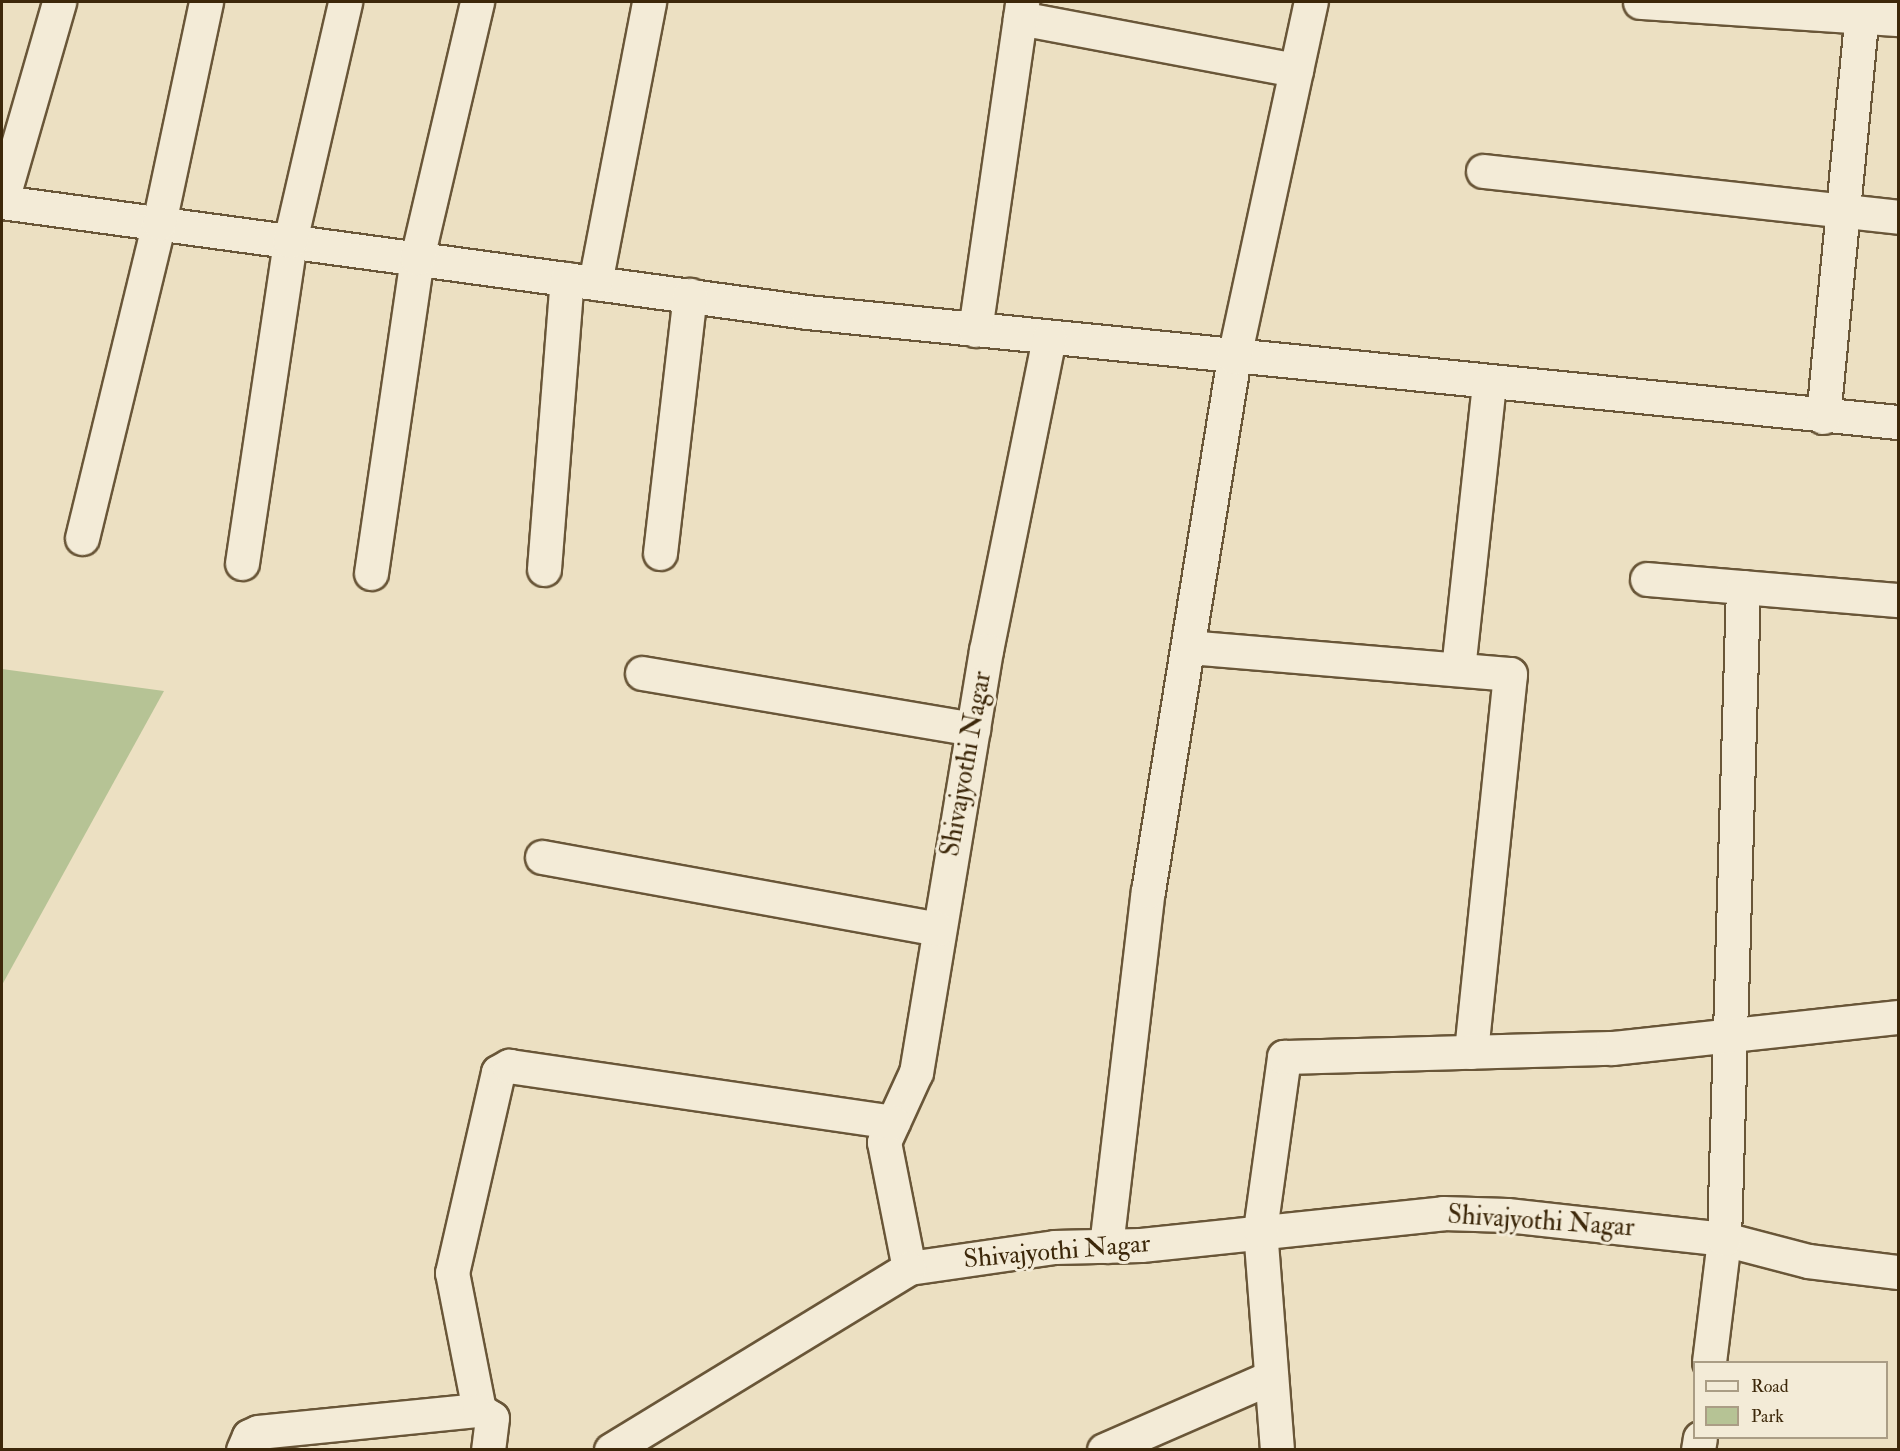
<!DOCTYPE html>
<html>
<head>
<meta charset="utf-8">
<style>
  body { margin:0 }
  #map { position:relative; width:1900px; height:1451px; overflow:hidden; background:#ece0c2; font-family:"IM FELL Double Pica",serif }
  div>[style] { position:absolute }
  .green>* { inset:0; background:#b6c395 }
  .roads { filter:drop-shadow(2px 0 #695638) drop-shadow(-2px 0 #695638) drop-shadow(0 2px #695638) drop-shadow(0 -2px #695638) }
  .minor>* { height:33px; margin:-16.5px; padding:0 16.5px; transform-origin:16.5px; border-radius:16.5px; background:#f3ebd7 }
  span { translate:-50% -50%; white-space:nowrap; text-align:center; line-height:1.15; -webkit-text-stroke:6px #f3ebd7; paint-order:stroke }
  .street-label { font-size:26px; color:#3d280a }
  .frame { position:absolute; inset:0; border:3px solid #3d280a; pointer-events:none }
  .legend { position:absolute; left:1693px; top:1361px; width:195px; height:78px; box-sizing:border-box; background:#f3ebd7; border:2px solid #aa9d85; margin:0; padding:8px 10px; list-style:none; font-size:18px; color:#3d280a }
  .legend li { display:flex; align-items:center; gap:12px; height:30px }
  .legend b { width:30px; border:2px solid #aa9d85 }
</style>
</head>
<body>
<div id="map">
  <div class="green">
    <div style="clip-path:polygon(2px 669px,164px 691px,2px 985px)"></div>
  </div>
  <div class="roads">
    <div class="minor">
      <div style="left:1640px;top:2px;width:259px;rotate:3.8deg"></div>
      <div style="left:1020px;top:18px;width:281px;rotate:10.7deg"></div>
      <div style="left:1483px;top:171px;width:418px;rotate:6.3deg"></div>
      <div style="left:2px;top:200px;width:206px;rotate:-73.9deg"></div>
      <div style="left:2px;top:202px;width:812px;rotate:7.78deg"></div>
      <div style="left:807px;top:312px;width:1097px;rotate:5.76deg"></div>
      <div style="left:595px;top:283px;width:286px;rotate:-79.1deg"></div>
      <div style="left:975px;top:330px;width:331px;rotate:-81.8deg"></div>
      <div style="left:1049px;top:338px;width:318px;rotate:101.4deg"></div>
      <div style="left:986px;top:650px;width:428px;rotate:99.4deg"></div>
      <div style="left:916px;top:1072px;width:77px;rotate:114.6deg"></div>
      <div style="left:884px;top:1142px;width:128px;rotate:78.8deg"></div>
      <div style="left:909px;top:1268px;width:147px;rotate:-8.2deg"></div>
      <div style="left:1054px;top:1247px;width:87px;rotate:-1.3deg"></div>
      <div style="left:1141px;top:1245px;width:304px;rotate:-6deg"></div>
      <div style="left:1443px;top:1213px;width:64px;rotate:1.8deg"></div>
      <div style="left:1507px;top:1215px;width:218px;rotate:6.3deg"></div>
      <div style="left:1724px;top:1239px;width:87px;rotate:14.7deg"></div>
      <div style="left:1808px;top:1261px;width:91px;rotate:7deg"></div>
      <div style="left:1823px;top:417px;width:417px;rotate:-84.5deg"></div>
      <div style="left:82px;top:538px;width:324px;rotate:-76.3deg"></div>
      <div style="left:159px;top:223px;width:226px;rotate:-78deg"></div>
      <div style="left:660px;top:553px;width:260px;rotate:-83.4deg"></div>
      <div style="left:242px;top:563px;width:326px;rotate:-81.5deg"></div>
      <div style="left:290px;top:241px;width:245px;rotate:-77deg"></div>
      <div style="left:544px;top:569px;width:291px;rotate:-85.5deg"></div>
      <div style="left:371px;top:573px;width:318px;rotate:-81.7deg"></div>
      <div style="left:417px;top:258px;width:263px;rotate:-76.8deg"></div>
      <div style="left:1647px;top:579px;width:252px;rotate:4.8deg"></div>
      <div style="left:1188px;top:647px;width:323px;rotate:4.8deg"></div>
      <div style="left:1510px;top:674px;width:380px;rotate:95.9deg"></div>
      <div style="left:1458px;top:669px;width:288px;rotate:-83.8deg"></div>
      <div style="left:642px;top:673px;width:336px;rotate:9.6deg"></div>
      <div style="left:542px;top:857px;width:402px;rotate:10.3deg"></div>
      <div style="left:1106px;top:1246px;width:357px;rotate:-83.3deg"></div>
      <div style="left:1148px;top:891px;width:541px;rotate:-80.85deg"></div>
      <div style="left:1234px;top:357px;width:363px;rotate:-77.8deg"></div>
      <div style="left:1709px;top:1362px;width:124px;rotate:-83deg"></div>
      <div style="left:1724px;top:1239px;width:652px;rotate:-88.33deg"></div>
      <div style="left:479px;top:1410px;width:140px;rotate:-101.1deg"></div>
      <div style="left:452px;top:1273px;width:206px;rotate:-77.1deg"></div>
      <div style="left:498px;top:1072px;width:13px;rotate:-29deg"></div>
      <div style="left:509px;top:1066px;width:388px;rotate:8.3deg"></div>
      <div style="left:243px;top:1450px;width:15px;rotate:-67deg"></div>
      <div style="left:249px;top:1436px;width:10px;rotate:-24deg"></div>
      <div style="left:258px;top:1432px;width:222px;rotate:-5.7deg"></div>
      <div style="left:479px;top:1410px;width:15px;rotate:32deg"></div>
      <div style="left:492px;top:1418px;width:32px;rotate:97deg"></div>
      <div style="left:611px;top:1450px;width:349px;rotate:-31.4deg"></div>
      <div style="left:1104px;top:1450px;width:182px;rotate:-23.6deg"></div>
      <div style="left:1277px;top:1450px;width:221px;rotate:-94.4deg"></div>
      <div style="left:1260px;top:1230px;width:175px;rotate:-82.1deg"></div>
      <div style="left:1284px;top:1057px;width:328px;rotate:-1.6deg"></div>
      <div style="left:1612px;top:1048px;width:288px;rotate:-6.2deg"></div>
      <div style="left:1698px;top:1450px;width:12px;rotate:-81deg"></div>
    </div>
  </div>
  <div class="street-label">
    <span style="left:967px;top:764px;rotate:-80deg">Shivajyothi Nagar</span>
    <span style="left:1541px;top:1222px;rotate:4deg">Shivajyothi Nagar</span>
    <span style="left:1057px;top:1252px;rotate:-5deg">Shivajyothi Nagar</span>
  </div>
  <div class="frame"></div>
  <ul class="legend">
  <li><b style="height:8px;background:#f3ebd7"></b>Road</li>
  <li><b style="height:16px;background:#b6c395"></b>Park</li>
  </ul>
</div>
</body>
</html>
